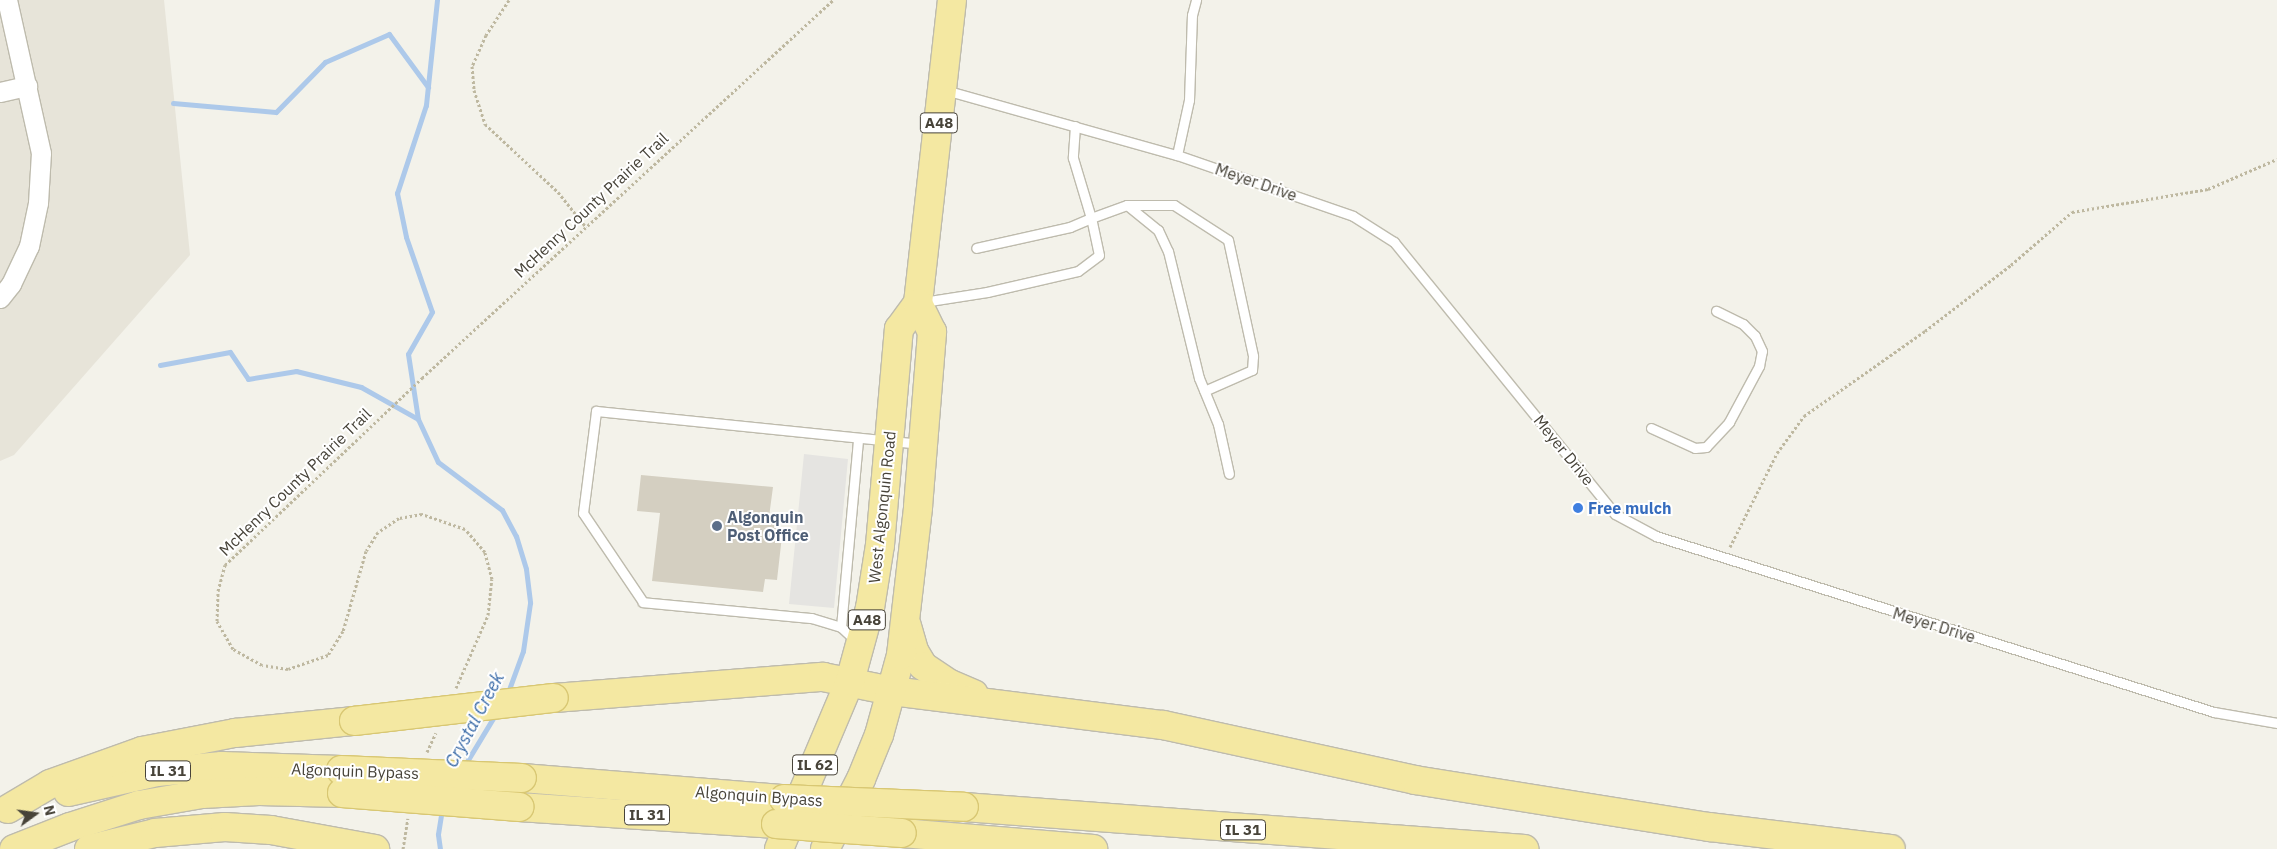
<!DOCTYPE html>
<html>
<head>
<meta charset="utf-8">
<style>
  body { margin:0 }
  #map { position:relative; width:2277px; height:849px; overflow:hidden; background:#f3f2ea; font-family:"IBM Plex Sans",sans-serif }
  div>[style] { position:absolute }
  .residential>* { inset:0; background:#e7e4d9 }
  .parking>* { inset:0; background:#e5e4e1 }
  .stream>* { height:5px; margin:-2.5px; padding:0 2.5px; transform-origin:2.5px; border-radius:2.5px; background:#adc9ea }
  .building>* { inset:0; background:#d4cfc1 }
  .path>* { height:3px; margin-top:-1.5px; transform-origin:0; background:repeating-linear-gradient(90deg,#beb8a0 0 2.5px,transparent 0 5px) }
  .roads { filter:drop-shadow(1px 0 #bebbad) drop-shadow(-1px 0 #bebbad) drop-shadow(0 1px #bebbad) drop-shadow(0 -1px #bebbad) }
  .service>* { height:9px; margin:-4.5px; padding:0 4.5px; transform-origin:4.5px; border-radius:4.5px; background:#fff }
  .minor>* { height:19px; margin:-9.5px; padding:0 9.5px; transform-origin:9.5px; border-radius:9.5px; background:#fff }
  .primary>* { height:28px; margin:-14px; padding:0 14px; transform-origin:14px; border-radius:14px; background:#f4e8a2 }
  .bridges { filter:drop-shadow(1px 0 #d8c773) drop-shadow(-1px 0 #d8c773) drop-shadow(0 1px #d8c773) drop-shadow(0 -1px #d8c773) }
  .primary-bridge>* { height:28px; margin:-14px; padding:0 14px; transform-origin:14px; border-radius:14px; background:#f4e8a2 }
  .dots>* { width:14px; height:14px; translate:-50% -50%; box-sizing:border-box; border:2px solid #fff; border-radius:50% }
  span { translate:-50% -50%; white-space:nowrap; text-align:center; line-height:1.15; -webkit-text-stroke:4px #fff; paint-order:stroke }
  .shield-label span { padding:1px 4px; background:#fff; border:1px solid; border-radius:4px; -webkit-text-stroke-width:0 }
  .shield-label { font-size:15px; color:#474339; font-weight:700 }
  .street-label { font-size:16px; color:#474339 }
  .shop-label { font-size:16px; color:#366cbe; font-weight:700 }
  .left { translate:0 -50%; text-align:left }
  .service-label { font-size:16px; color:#4e5e75; font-weight:700 }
  .water-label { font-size:18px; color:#3c6ca8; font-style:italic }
  .north { position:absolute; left:10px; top:789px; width:50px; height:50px; -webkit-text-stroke:4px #fff; paint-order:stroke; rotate:76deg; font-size:14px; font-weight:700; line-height:20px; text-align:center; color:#474339 }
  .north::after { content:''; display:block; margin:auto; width:18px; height:22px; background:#474339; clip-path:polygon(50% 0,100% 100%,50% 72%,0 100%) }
</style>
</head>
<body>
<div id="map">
  <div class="residential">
    <div style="clip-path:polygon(0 0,164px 0,190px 255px,14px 455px,0 461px)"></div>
  </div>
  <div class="parking">
    <div style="clip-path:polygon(804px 454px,848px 459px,834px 608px,789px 604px)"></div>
  </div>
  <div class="stream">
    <div style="left:437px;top:0;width:106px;rotate:96deg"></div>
    <div style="left:426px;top:105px;width:93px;rotate:108.2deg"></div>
    <div style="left:397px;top:193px;width:45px;rotate:78.4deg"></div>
    <div style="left:406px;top:237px;width:79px;rotate:70.9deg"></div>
    <div style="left:432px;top:312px;width:48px;rotate:119.7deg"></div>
    <div style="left:408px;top:354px;width:66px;rotate:81.3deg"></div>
    <div style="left:418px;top:419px;width:47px;rotate:65.1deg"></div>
    <div style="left:438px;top:462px;width:80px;rotate:36.9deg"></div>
    <div style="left:502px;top:510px;width:30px;rotate:62deg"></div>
    <div style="left:516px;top:536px;width:34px;rotate:73deg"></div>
    <div style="left:526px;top:569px;width:34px;rotate:83deg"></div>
    <div style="left:530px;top:603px;width:49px;rotate:98.3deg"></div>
    <div style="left:523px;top:651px;width:47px;rotate:110deg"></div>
    <div style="left:173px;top:103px;width:103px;rotate:5deg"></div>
    <div style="left:276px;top:112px;width:70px;rotate:-45.6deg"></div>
    <div style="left:325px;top:62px;width:70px;rotate:-23.6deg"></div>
    <div style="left:389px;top:34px;width:66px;rotate:53.7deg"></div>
    <div style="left:160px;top:365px;width:71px;rotate:-10.5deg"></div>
    <div style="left:230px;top:352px;width:32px;rotate:56deg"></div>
    <div style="left:248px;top:379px;width:49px;rotate:-9.5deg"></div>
    <div style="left:296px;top:371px;width:67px;rotate:13.8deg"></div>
    <div style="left:361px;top:387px;width:65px;rotate:29.3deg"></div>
    <div style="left:463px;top:768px;width:62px;rotate:-58.9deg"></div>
    <div style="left:440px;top:849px;width:15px;rotate:-98deg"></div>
    <div style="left:438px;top:834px;width:25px;rotate:-81deg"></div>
  </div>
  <div class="building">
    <div style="clip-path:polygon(641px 475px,773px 487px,769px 517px,782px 536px,777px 580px,765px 579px,763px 592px,652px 581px,660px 513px,637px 511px)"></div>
  </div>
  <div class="path">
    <div style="left:509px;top:0;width:42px;rotate:123.3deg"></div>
    <div style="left:486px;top:35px;width:34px;rotate:114deg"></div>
    <div style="left:472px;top:66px;width:24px;rotate:85deg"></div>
    <div style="left:474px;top:90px;width:36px;rotate:72deg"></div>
    <div style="left:485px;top:124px;width:100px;rotate:43deg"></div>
    <div style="left:558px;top:192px;width:45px;rotate:51.3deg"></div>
    <div style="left:1730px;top:547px;width:105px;rotate:-63.4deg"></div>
    <div style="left:1777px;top:453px;width:46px;rotate:-53.9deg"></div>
    <div style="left:1804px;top:416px;width:148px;rotate:-35.1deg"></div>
    <div style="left:1925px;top:331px;width:108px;rotate:-37.5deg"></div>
    <div style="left:2011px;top:265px;width:81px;rotate:-41deg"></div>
    <div style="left:2072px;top:212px;width:138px;rotate:-9.6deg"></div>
    <div style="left:2208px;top:189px;width:75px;rotate:-23.5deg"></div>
    <div style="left:456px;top:688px;width:80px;rotate:-66.3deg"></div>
    <div style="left:488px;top:615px;width:36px;rotate:-84deg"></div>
    <div style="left:492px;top:579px;width:28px;rotate:-105deg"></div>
    <div style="left:485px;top:552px;width:30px;rotate:-131deg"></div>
    <div style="left:465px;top:529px;width:46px;rotate:-160.8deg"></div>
    <div style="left:422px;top:514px;width:23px;rotate:170deg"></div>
    <div style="left:399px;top:518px;width:25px;rotate:146deg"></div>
    <div style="left:378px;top:532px;width:22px;rotate:122deg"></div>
    <div style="left:366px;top:551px;width:83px;rotate:106deg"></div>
    <div style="left:343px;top:631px;width:28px;rotate:122deg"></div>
    <div style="left:328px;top:655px;width:42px;rotate:160.7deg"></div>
    <div style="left:288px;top:669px;width:26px;rotate:-171deg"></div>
    <div style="left:262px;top:665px;width:33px;rotate:-151deg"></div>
    <div style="left:233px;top:649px;width:32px;rotate:-120deg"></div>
    <div style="left:217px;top:621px;width:30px;rotate:-88deg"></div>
    <div style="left:218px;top:591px;width:27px;rotate:-75deg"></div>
    <div style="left:225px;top:565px;width:272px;rotate:-43.5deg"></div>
    <div style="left:422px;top:378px;width:558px;rotate:-42.6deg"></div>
    <div style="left:427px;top:752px;width:21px;rotate:-65deg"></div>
    <div style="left:403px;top:849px;width:31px;rotate:-81deg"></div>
  </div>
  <div class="roads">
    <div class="service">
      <div style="left:945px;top:90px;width:241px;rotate:15.7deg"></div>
      <div style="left:1177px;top:155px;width:186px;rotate:19.1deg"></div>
      <div style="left:1353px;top:216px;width:49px;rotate:32.4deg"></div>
      <div style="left:1394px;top:242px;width:350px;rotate:50.9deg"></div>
      <div style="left:1615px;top:514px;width:47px;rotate:28.2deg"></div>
      <div style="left:1656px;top:536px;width:585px;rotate:17.51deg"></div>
      <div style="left:2214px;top:712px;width:64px;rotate:9.9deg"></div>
      <div style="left:1075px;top:126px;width:32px;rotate:94deg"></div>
      <div style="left:1073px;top:158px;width:63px;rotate:73.3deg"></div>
      <div style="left:1091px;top:218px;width:38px;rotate:-20deg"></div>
      <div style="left:1127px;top:205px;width:40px;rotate:39deg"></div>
      <div style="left:1158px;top:230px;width:23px;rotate:65deg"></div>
      <div style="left:1168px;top:251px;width:131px;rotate:76.3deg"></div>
      <div style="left:1199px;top:378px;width:50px;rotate:67.6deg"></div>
      <div style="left:1218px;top:424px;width:51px;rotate:77.6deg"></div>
      <div style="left:1177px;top:155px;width:56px;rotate:-77.7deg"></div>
      <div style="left:1189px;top:100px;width:85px;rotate:-88deg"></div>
      <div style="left:1192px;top:15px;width:16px;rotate:-75deg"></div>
      <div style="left:1127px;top:205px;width:47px"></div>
      <div style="left:1174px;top:205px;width:64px;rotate:32.9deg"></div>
      <div style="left:1228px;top:240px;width:119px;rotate:77.8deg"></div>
      <div style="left:1253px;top:356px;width:14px;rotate:94deg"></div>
      <div style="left:1252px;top:370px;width:52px;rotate:156.4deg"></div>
      <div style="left:923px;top:302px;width:65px;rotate:-8.9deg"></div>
      <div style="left:987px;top:292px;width:93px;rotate:-13deg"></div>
      <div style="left:1078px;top:271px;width:26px;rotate:-37deg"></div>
      <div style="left:1099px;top:255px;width:38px;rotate:-102deg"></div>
      <div style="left:1091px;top:218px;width:23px;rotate:157deg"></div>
      <div style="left:1070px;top:227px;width:96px;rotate:167.4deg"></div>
      <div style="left:1651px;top:428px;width:48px;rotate:24.4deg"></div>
      <div style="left:1695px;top:448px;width:11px;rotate:-5deg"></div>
      <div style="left:1706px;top:447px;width:34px;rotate:-47deg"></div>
      <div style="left:1729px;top:422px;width:64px;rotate:-61.8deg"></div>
      <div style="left:1759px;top:366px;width:15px;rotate:-79deg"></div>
      <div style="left:1762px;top:351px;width:17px;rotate:-115deg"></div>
      <div style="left:1755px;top:336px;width:17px;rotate:-135deg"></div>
      <div style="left:1743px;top:324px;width:30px;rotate:-154deg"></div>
      <div style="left:841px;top:627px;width:189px;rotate:-84.8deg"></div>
      <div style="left:856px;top:641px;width:21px;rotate:-137deg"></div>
      <div style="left:841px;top:627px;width:31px;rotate:-163deg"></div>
      <div style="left:811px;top:618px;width:169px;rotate:-174.6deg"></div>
      <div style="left:643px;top:602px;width:107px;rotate:-124deg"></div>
      <div style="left:583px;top:513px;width:103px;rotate:-82.7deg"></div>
      <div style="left:596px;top:411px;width:327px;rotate:5.8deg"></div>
    </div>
    <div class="minor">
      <div style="left:0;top:92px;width:28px;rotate:-13deg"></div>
      <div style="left:0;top:298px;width:18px;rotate:-52deg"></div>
      <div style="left:11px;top:284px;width:42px;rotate:-64.7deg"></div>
      <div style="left:29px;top:246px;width:44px;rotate:-78.2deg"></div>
      <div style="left:38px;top:203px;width:50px;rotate:-86.6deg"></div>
      <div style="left:41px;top:153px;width:157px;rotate:-102.5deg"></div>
    </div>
    <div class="primary">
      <div style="left:907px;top:626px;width:26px;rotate:74deg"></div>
      <div style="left:914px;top:651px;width:17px;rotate:59deg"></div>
      <div style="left:923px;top:666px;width:32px;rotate:34deg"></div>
      <div style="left:950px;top:684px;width:26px;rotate:23deg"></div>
      <div style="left:554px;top:698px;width:270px;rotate:-4.5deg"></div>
      <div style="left:823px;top:677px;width:70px;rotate:11.5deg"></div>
      <div style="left:892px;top:691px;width:273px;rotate:7.2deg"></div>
      <div style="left:1163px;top:725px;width:258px;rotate:12.3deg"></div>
      <div style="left:1415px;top:780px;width:299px;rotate:9.1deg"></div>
      <div style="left:1710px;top:827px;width:182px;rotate:6.9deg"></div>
      <div style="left:522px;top:778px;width:263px;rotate:4.6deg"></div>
      <div style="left:68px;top:792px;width:91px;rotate:-12.7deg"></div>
      <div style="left:157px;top:772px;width:65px;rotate:-5.3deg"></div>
      <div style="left:222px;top:766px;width:119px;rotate:1.9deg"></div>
      <div style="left:519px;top:807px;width:258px;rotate:3.8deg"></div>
      <div style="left:964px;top:807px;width:562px;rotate:4.29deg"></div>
      <div style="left:8px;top:809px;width:49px;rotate:-30.8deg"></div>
      <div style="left:50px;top:784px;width:98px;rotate:-19.7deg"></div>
      <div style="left:142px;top:751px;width:95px;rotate:-11deg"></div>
      <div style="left:235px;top:733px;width:120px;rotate:-5.8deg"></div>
      <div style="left:902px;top:833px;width:192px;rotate:4.8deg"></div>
      <div style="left:14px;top:849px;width:60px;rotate:-21.4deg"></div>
      <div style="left:70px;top:827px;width:72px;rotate:-17.7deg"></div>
      <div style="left:139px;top:805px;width:64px;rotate:-9.9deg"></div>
      <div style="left:202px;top:794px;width:57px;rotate:-3deg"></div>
      <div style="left:259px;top:791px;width:83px;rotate:1.4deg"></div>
      <div style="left:89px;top:849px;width:68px;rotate:-13.6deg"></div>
      <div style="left:155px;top:833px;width:70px;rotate:-4.9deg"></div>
      <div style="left:225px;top:827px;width:46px;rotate:3.7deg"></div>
      <div style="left:271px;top:830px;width:106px;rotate:10.4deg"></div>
      <div style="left:779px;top:849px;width:182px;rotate:-67.1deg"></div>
      <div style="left:850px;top:681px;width:76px;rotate:-74.7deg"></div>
      <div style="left:870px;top:608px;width:64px;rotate:-81deg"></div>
      <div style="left:880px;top:545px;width:217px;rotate:-85deg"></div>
      <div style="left:899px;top:329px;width:32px;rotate:-54deg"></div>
      <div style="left:918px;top:303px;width:305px;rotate:-83.6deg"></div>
      <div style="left:825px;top:849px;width:79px;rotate:-62.8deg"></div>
      <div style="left:861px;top:779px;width:48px;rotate:-67.8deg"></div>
      <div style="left:879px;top:735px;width:83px;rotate:-74.6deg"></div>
      <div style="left:901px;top:655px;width:149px;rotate:-83.4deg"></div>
      <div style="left:918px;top:507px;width:176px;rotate:-85.4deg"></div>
      <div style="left:932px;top:332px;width:32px;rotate:-116deg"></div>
    </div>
  </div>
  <div class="bridges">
    <div class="primary-bridge">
      <div style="left:354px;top:721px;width:201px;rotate:-6.6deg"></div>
      <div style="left:341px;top:770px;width:181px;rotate:2.5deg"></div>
      <div style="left:342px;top:793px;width:178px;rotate:4.5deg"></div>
      <div style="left:784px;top:799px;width:180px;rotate:2.5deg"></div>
      <div style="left:776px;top:824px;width:126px;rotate:4.1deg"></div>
    </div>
  </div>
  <div class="dots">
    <div style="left:1578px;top:508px;background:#3f7fe0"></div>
    <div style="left:717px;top:526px;background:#5c6f8a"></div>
  </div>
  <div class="shield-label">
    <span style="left:939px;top:123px">A48</span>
    <span style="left:867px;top:620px">A48</span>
    <span style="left:815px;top:765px">IL 62</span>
    <span style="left:168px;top:771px">IL 31</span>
    <span style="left:647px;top:815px">IL 31</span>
    <span style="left:1243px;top:830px">IL 31</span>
  </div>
  <div class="street-label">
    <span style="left:1256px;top:182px;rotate:19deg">Meyer Drive</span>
    <span style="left:591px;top:205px;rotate:-43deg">McHenry County Prairie Trail</span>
    <span style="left:1564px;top:450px;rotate:51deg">Meyer Drive</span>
    <span style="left:295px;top:482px;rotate:-44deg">McHenry County Prairie Trail</span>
    <span style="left:882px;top:507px;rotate:-84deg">West Algonquin Road</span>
    <span style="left:1934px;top:625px;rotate:17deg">Meyer Drive</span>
    <span style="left:355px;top:771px;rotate:2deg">Algonquin Bypass</span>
    <span style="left:759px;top:796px;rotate:4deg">Algonquin Bypass</span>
  </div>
  <div class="shop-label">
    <span class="left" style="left:1588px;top:508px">Free mulch</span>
  </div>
  <div class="service-label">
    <span class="left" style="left:727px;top:526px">Algonquin<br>Post Office</span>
  </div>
  <div class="water-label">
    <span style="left:475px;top:720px;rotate:-62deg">Crystal Creek</span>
  </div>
  <div class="north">N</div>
</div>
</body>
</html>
